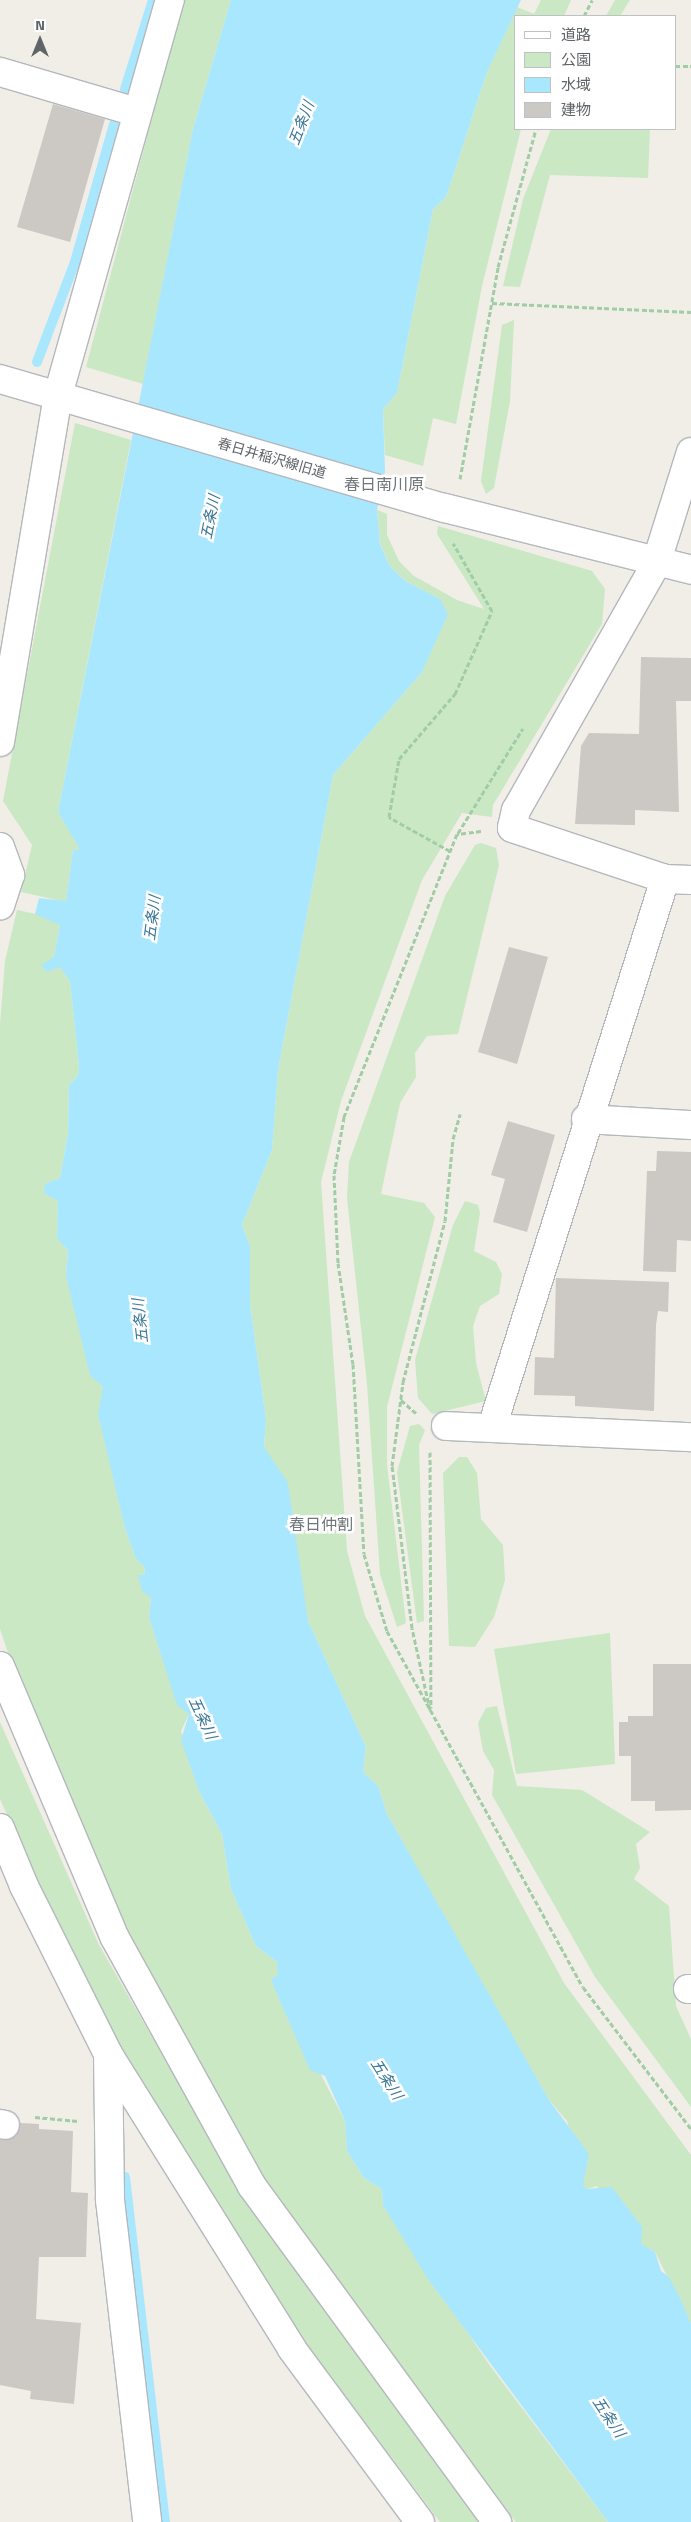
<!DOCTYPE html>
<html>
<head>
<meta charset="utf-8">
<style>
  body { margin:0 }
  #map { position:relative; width:691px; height:2522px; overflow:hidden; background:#f1ede7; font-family:"Titillium Web","Noto Sans JP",sans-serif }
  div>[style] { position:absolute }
  .green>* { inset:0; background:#cae8c4 }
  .water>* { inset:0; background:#a9e7ff }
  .stream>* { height:10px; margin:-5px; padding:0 5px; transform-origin:5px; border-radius:5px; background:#a9e7ff }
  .building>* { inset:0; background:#ccc8c3 }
  .path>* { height:3px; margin-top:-1.5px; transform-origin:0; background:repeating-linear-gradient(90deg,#a1cda6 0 5px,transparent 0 7.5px) }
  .roads { filter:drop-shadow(1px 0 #b4b8bc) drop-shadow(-1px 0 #b4b8bc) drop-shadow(0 1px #b4b8bc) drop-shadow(0 -1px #b4b8bc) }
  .minor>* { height:28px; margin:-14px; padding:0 14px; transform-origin:14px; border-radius:14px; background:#fff }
  .tertiary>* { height:28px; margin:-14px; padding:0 14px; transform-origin:14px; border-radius:14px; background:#fff }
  span { translate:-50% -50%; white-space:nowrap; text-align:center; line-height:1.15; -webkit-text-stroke:5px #fff; paint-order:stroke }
  .street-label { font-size:14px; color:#5f6467 }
  .water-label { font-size:15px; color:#3c7797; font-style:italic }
  .quarter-label { font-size:16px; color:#707679 }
  .legend { position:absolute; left:514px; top:15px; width:162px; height:115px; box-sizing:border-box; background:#fff; border:1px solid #bfc1c2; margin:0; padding:6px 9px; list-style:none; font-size:15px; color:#5f6467 }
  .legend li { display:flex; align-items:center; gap:10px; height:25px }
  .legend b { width:25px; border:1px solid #bfc1c2 }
  .north { position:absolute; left:15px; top:15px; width:50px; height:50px; -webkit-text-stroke:4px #fff; paint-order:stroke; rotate:0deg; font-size:14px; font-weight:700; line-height:20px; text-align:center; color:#5f6467 }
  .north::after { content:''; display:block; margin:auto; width:18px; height:22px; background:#5f6467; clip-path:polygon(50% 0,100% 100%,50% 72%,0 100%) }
</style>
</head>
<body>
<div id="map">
  <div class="green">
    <div style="clip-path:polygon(183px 0,231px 0,193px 129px,143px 384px,86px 367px,156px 103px,157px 77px)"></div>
    <div style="clip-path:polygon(541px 0,571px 0,564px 16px,515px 16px,515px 129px,521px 129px,482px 286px,456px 424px,433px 418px,423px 466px,385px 455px,383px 409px,397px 393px,433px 209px,446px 197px,487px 72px,517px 7px,534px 14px)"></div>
    <div style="clip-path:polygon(615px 0,630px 0,620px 16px,606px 16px)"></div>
    <div style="clip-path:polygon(551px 129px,650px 129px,648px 178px,550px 175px,520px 287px,503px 286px,523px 199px)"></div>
    <div style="clip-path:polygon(514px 320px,510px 401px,494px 488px,486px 494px,481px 481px,502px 325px)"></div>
    <div style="clip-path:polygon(75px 423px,131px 440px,58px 812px,81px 849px,73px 850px,66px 902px,21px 892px,32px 845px,3px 801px)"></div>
    <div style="clip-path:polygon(377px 510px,387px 514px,387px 535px,399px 561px,414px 576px,457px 600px,484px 609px,437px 534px,438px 526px,592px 571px,605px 589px,602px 624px,493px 805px,492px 817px,462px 813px,422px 880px,341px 1101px,321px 1182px,347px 1551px,365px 1616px,564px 1983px,691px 2155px,691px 2324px,655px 2252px,640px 2244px,597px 2186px,587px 2189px,583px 2185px,567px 2121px,549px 2100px,471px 1965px,387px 1814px,378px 1786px,363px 1772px,366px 1747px,308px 1621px,273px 1463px,264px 1448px,266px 1419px,250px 1304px,250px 1247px,242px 1225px,272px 1150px,278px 1070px,333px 775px,422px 672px,440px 599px,405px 581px,389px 565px,380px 543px)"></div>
    <div style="clip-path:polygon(481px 843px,496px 848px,499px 865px,458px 1034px,427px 1036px,415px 1053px,416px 1077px,400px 1103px,381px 1194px,424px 1203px,435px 1217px,387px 1407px,387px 1465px,406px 1623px,397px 1627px,380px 1574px,367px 1384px,347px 1198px,349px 1162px,445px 896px,475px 845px)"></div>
    <div style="clip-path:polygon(17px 910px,50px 917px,60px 925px,54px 957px,70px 981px,79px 1066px,78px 1076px,69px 1085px,68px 1134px,60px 1178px,45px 1184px,58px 1201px,57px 1239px,68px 1250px,66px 1276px,103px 1387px,125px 1528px,136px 1559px,144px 1566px,145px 1574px,138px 1575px,151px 1597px,149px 1617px,189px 1714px,181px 1731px,199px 1791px,222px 1834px,231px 1889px,256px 1946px,277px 1962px,319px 2071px,345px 2121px,347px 2151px,364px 2178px,382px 2189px,383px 2205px,488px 2363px,608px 2522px,516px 2522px,268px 2185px,127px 1934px,29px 1714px,0 1629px,0 1024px,5px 961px)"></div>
    <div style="clip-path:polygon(465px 1201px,478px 1205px,480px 1213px,474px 1251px,496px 1262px,502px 1274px,499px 1294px,480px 1306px,473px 1326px,476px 1363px,486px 1401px,432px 1414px,418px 1398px,415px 1360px,453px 1225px)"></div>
    <div style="clip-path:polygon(419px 1424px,425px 1430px,419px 1445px,424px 1621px,417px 1623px,397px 1472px,410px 1426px)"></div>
    <div style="clip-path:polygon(459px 1457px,467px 1457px,477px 1473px,481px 1519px,503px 1545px,505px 1580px,494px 1617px,475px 1647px,449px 1646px,443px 1473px)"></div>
    <div style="clip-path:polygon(610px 1633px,615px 1764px,516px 1774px,494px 1649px)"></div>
    <div style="clip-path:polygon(497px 1706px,517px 1786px,582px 1790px,650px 1832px,636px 1844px,640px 1868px,634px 1879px,669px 1906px,676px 2006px,691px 2039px,691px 2107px,595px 1977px,492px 1795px,494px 1770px,483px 1751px,478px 1723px,486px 1708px)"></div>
    <div style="clip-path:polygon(0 1722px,99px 1945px,241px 2192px,484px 2522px,440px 2522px,298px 2333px,147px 2096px,83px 1984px,0 1799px)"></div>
  </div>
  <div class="water">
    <div style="clip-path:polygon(231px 0,521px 0,487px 72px,446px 197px,433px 209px,397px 393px,383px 409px,385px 472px,377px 510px,380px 544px,389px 565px,405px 581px,440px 599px,448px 614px,422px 672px,333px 775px,278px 1070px,272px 1150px,242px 1225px,250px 1247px,250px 1304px,266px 1419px,264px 1447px,288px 1483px,308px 1621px,366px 1747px,363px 1772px,378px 1786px,387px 1814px,549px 2100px,589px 2154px,583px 2185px,587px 2189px,612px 2187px,642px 2227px,641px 2244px,655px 2252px,661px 2271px,669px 2277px,680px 2298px,691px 2324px,691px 2522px,608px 2522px,428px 2279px,383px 2205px,382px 2189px,364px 2178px,347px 2151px,345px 2121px,325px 2076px,310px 2070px,271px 1980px,278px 1974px,277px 1962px,256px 1946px,231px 1889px,222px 1834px,199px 1791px,181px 1740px,189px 1714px,177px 1705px,149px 1617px,151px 1597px,142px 1591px,138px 1575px,145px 1574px,144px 1566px,136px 1559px,125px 1528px,98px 1414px,103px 1387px,90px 1375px,66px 1276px,68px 1250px,57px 1239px,58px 1201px,44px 1193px,45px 1184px,60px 1178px,68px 1134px,69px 1085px,78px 1076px,79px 1066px,70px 981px,60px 967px,47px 972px,41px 965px,54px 957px,60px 925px,35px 914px,39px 898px,66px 901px,73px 850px,80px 849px,58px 812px,193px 129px)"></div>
  </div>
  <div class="stream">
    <div style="left:125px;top:89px;width:93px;rotate:-72.5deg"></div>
    <div style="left:37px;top:362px;width:107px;rotate:-69.2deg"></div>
    <div style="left:75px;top:262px;width:143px;rotate:-74.2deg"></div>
    <div style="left:125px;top:2177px;width:347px;rotate:83.4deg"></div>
  </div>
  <div class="building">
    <div style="clip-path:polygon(53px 104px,105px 119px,70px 242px,17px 227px)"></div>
    <div style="clip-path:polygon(641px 657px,691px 658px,691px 701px,676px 701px,679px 812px,635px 810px,635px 825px,575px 824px,581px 746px,589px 733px,639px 734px)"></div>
    <div style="clip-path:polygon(509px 947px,548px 957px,517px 1064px,478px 1052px)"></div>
    <div style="clip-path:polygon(508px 1121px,555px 1135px,527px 1232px,493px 1222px,505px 1179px,491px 1175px)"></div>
    <div style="clip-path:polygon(657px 1151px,691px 1152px,691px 1241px,677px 1240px,676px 1272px,643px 1271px,647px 1171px,656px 1171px)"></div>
    <div style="clip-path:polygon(556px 1278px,669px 1282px,668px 1312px,658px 1311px,656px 1325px,654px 1411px,575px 1406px,575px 1396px,534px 1395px,535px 1357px,554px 1358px)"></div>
    <div style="clip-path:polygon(653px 1664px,691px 1664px,691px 1810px,655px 1811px,655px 1801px,631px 1801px,631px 1756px,619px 1756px,619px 1722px,628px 1722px,628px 1716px,653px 1716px)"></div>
    <div style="clip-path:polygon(20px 2123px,39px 2124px,39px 2129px,73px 2131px,71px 2192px,88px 2193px,86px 2257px,39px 2257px,36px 2319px,81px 2323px,74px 2404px,30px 2399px,31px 2391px,0 2385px,0 2140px,16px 2136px)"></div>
  </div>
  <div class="path">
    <div style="left:584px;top:16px;width:18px;rotate:-63deg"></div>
    <div style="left:675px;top:66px;width:16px"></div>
    <div style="left:492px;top:303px;width:199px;rotate:2.6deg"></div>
    <div style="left:460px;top:479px;width:215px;rotate:-79.8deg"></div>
    <div style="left:498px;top:267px;width:143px;rotate:-74.6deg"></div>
    <div style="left:481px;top:831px;width:24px;rotate:173deg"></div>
    <div style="left:457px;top:834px;width:305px;rotate:111.8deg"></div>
    <div style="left:344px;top:1117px;width:59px;rotate:99.8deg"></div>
    <div style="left:334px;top:1175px;width:88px;rotate:87.4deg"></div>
    <div style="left:338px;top:1263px;width:102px;rotate:81.6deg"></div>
    <div style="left:353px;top:1364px;width:190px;rotate:86.7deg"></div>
    <div style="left:364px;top:1554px;width:80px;rotate:73.4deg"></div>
    <div style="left:387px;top:1631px;width:406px;rotate:61.2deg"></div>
    <div style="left:583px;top:1987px;width:178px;rotate:52.7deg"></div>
    <div style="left:458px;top:833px;width:123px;rotate:-58.2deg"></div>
    <div style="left:450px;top:851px;width:70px;rotate:-150.9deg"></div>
    <div style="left:389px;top:817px;width:59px;rotate:-80.2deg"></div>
    <div style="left:399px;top:759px;width:86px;rotate:-49.3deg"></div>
    <div style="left:455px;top:694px;width:91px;rotate:-66deg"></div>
    <div style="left:492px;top:611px;width:78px;rotate:-119.8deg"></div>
    <div style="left:401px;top:1400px;width:21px;rotate:41deg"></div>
    <div style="left:430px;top:1452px;width:256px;rotate:89.8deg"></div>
    <div style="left:430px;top:1710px;width:84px;rotate:-102.4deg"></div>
    <div style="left:412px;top:1628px;width:163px;rotate:-97deg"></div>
    <div style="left:392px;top:1466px;width:85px;rotate:-82.5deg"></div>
    <div style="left:403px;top:1382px;width:166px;rotate:-75.4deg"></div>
    <div style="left:445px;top:1221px;width:82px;rotate:-84.4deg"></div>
    <div style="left:453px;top:1139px;width:26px;rotate:-74deg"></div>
    <div style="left:35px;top:2117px;width:43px;rotate:5.3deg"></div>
  </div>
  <div class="roads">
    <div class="minor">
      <div style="left:0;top:72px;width:142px;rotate:16.4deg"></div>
      <div style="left:691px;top:452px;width:117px;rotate:107.4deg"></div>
      <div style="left:656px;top:564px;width:283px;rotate:119.6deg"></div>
      <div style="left:516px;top:810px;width:18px;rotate:103deg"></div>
      <div style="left:512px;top:828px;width:161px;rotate:18.4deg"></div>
      <div style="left:665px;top:879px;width:26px;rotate:2deg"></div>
      <div style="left:0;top:742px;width:352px;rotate:-80.5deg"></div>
      <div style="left:58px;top:395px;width:411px;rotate:-74.2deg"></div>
      <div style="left:0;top:847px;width:30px;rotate:70deg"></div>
      <div style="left:10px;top:875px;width:32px;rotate:108deg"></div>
      <div style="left:586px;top:1119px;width:105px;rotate:3.3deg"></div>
      <div style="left:446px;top:1426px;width:245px;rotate:2.6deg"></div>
      <div style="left:492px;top:1427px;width:575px;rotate:-72.48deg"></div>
      <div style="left:0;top:1666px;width:295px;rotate:67.1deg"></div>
      <div style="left:115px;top:1938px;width:283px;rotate:61.1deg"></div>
      <div style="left:252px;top:2186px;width:416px;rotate:53.9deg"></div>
      <div style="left:0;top:1828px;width:63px;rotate:67.5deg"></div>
      <div style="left:24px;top:1886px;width:188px;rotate:63.4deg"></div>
      <div style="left:108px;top:2054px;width:348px;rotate:58deg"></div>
      <div style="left:292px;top:2349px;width:215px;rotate:53.5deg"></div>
      <div style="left:688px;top:1989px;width:3px"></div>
      <div style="left:108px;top:2054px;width:146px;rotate:89.2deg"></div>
      <div style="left:110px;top:2200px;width:324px;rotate:83.4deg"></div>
      <div style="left:0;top:2124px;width:5px;rotate:11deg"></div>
    </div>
    <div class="tertiary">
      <div style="left:0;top:379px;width:463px;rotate:16.2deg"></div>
      <div style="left:445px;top:508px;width:254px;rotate:14.1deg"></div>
    </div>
  </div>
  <div class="street-label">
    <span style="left:272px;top:458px;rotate:16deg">春日井稲沢線旧道</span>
  </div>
  <div class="water-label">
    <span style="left:301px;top:123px;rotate:-69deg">五条川</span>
    <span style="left:210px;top:517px;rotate:-79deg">五条川</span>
    <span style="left:152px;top:918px;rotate:-83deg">五条川</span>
    <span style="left:140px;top:1321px;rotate:-96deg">五条川</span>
    <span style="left:203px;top:1718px;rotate:65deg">五条川</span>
    <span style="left:387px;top:2079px;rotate:57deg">五条川</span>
    <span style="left:609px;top:2417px;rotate:56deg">五条川</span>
  </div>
  <div class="quarter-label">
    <span style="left:384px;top:484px">春日南川原</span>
    <span style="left:321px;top:1524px">春日仲割</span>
  </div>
  <ul class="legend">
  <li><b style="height:6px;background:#fff"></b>道路</li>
  <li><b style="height:14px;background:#cae8c4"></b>公園</li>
  <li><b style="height:14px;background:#a9e7ff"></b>水域</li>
  <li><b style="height:14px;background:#ccc8c3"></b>建物</li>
  </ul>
  <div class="north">N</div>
</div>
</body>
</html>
